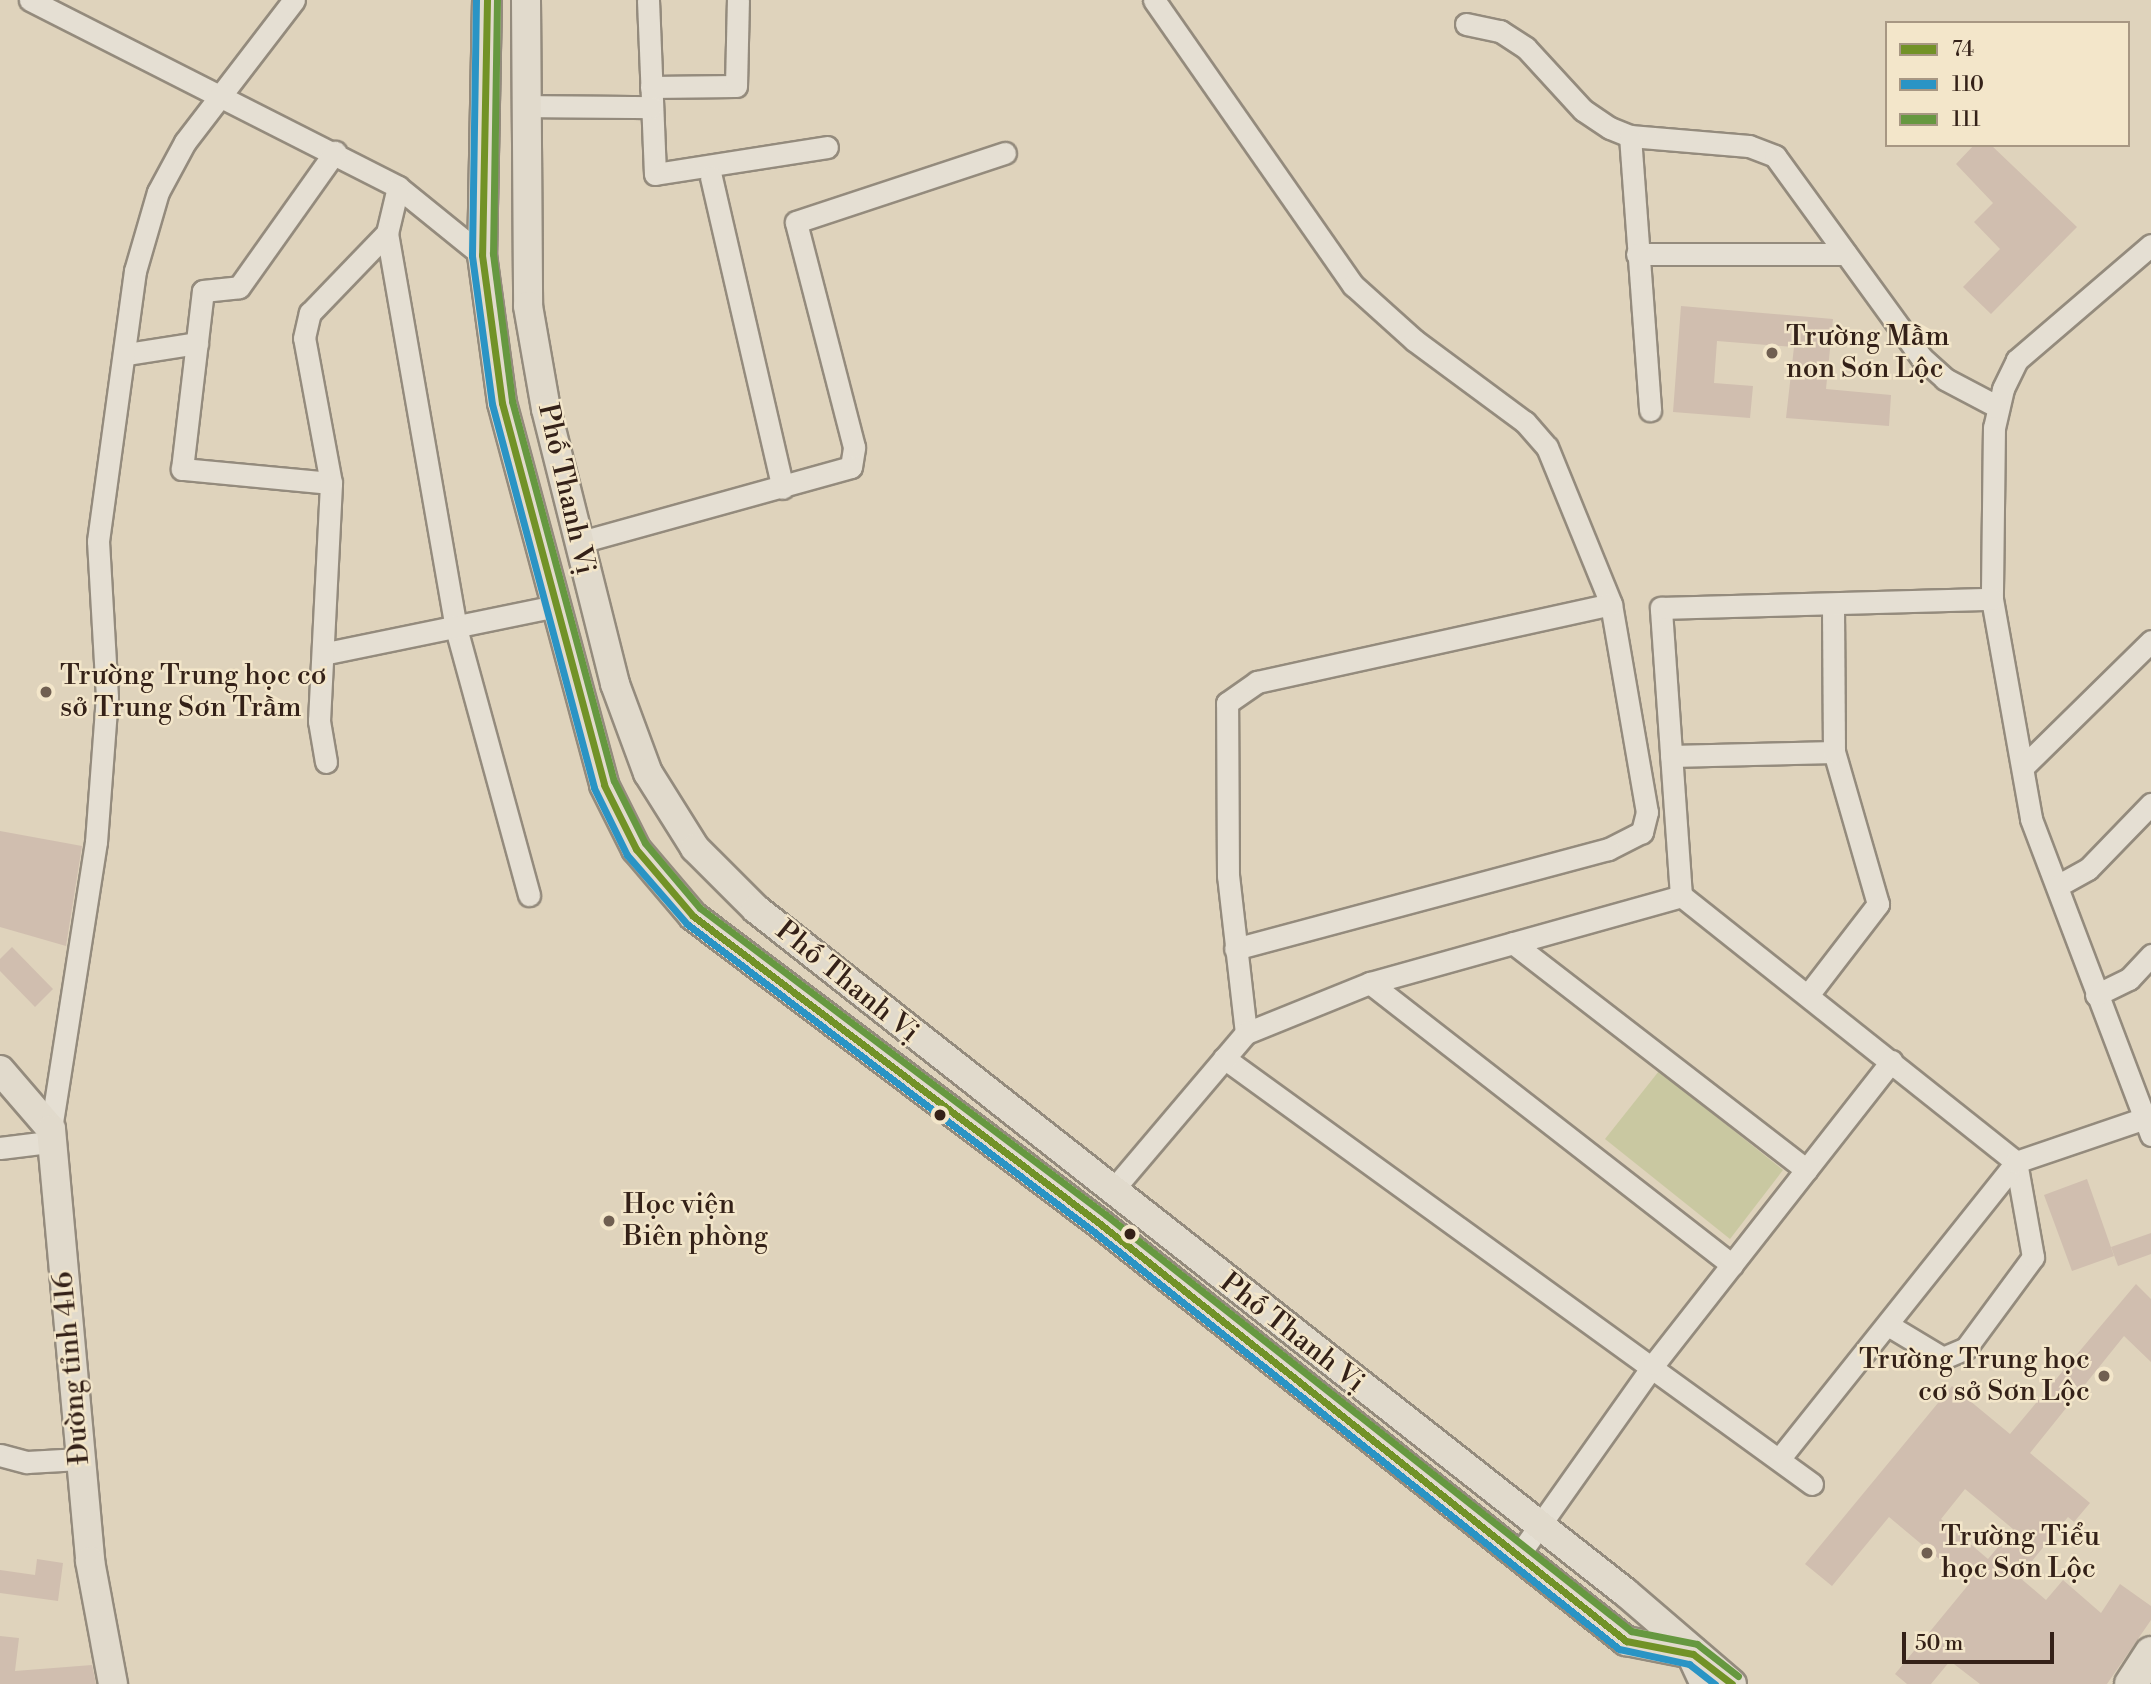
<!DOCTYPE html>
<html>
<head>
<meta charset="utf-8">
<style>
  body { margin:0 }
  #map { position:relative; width:2151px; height:1684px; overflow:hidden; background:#dfd3bc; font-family:"Libre Bodoni",serif }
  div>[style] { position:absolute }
  .green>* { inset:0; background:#c9c8a1 }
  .building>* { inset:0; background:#d0beaf }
  .roads { filter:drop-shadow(2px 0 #948b7d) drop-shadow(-2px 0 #948b7d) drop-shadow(0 2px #948b7d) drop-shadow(0 -2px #948b7d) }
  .minor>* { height:21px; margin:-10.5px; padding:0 10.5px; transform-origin:10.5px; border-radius:10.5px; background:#e5dfd3 }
  .major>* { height:28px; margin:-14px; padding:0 14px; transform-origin:14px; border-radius:14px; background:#e1dacc }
  .highway>* { height:32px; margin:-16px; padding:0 16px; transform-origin:16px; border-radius:16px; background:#e1dacc }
  .bus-1>* { height:7px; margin:-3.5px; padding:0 3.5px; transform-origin:3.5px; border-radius:3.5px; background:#729227 }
  .bus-2>* { height:7px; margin:-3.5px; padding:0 3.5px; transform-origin:3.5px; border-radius:3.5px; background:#2a94c5 }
  .bus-3>* { height:7px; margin:-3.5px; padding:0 3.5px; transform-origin:3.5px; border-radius:3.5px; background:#669840 }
  .dots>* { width:19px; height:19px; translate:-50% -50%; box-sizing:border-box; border:4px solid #f3e6ca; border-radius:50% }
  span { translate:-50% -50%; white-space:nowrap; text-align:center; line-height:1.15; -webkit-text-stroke:5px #f3e6ca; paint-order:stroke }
  .poi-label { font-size:28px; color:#342118 }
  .left { translate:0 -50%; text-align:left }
  .right { translate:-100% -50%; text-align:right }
  .street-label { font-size:28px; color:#342118 }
  .legend { position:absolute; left:1885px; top:21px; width:245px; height:126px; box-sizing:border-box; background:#f3e6ca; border:2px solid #a79783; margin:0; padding:9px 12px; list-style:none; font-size:21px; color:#342118 }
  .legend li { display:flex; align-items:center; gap:14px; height:35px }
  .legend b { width:35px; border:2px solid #a79783 }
  .scale { position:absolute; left:1902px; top:1632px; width:152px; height:32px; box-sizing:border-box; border:4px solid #342118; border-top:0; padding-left:9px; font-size:21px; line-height:24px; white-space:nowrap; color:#342118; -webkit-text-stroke:5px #f3e6ca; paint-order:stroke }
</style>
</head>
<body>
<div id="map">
  <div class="green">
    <div style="clip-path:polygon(1659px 1071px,1783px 1170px,1730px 1239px,1605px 1139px)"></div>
  </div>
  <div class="building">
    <div style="clip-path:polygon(1974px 145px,1991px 145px,2077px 227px,1991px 314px,1963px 287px,2000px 249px,1974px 222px,1993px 203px,1956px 164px)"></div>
    <div style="clip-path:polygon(1681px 306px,1833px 319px,1826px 389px,1891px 395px,1889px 426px,1786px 418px,1794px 347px,1717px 341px,1714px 383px,1753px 386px,1750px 418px,1673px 412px)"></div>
    <div style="clip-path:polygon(0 831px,82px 846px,66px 946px,0 927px)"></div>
    <div style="clip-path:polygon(12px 947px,53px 989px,35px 1007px,0 971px,0 959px)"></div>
    <div style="clip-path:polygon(2087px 1179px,2114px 1256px,2072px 1271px,2044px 1195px)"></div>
    <div style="clip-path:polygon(2151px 1233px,2151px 1254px,2118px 1266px,2111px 1247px)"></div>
    <div style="clip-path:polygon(evenodd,2136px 1284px,2151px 1299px,2151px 1362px,2124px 1336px,2030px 1453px,2090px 1503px,2074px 1522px,2068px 1517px,2019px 1577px,2046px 1600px,2063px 1580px,2101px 1613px,2120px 1584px,2151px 1606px,2151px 1620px,2107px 1684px,1980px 1684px,1950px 1661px,1931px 1684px,1907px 1684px,1895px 1674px,1969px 1584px,1889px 1517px,1832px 1586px,1805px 1564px,1952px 1386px,2010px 1434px,2136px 1284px,1965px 1489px,2013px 1529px,1988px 1559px,1941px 1519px,1965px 1489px)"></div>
    <div style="clip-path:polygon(37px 1559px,63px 1563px,58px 1601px,0 1593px,0 1570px,35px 1575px)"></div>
    <div style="clip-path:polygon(0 1636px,19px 1638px,15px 1671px,92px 1665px,96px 1684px,0 1684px)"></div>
  </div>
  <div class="roads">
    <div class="minor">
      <div style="left:30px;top:0;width:413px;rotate:26.9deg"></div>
      <div style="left:398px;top:187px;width:108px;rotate:39deg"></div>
      <div style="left:648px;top:0;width:174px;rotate:87.7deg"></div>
      <div style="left:655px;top:174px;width:174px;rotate:-8.9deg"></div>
      <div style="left:1154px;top:0;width:348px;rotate:55.1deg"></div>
      <div style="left:1353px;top:285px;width:82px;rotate:42deg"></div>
      <div style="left:1414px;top:340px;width:138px;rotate:36.5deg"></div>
      <div style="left:1525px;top:422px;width:33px;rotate:49deg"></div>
      <div style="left:1547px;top:447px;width:170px;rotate:67.8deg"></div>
      <div style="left:1611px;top:604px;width:211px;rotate:80.2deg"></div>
      <div style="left:1647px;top:812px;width:21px;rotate:104deg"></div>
      <div style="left:1642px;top:832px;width:38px;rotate:153deg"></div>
      <div style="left:1608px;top:849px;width:386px;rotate:165deg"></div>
      <div style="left:1466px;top:24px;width:35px;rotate:12deg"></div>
      <div style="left:1500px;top:31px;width:31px;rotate:33deg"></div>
      <div style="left:1526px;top:48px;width:84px;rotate:47.4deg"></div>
      <div style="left:1583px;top:110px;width:32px;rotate:34deg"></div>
      <div style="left:1610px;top:128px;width:22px;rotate:22deg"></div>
      <div style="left:1630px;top:136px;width:119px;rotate:4.8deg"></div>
      <div style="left:1749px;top:146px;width:28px;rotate:21deg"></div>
      <div style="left:1775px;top:156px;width:250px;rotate:54deg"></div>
      <div style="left:1922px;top:358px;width:31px;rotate:42deg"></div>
      <div style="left:1945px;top:379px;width:60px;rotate:27.8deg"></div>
      <div style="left:651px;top:87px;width:85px;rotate:-0.7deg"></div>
      <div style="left:736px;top:86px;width:86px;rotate:-88.7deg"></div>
      <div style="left:525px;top:106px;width:126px;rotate:0.5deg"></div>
      <div style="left:1630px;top:136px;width:275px;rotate:85.8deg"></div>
      <div style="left:711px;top:177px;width:319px;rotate:77deg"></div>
      <div style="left:398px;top:187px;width:47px;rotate:103.4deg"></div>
      <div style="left:387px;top:233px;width:401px;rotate:80.1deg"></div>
      <div style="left:456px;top:628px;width:277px;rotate:74.7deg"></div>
      <div style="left:2151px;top:245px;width:177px;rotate:139.4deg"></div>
      <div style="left:2017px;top:360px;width:32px;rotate:116deg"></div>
      <div style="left:2003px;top:389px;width:39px;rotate:103deg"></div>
      <div style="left:1994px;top:427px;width:172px;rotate:90.7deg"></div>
      <div style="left:1992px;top:599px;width:223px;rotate:79.9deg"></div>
      <div style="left:2031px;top:819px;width:338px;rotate:69.2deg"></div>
      <div style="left:1637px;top:254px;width:209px"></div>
      <div style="left:127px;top:354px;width:71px;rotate:-8.9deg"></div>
      <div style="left:331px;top:483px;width:150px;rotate:-174.6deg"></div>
      <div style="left:182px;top:469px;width:179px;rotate:-83.3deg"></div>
      <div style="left:203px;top:291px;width:36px;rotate:-6deg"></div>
      <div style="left:239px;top:287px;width:166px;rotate:-54.6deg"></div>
      <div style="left:577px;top:543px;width:284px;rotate:-15.5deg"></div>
      <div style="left:851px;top:467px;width:20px;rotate:-81deg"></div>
      <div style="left:854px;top:447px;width:232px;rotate:-104.5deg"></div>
      <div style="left:796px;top:222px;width:220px;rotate:-18.3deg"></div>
      <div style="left:327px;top:653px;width:230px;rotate:-11.6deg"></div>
      <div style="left:1671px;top:756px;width:163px;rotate:-1.4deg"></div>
      <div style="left:326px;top:762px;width:42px;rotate:-99.7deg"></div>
      <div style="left:319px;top:721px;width:238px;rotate:-87.1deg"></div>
      <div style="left:331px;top:483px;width:147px;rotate:-100.5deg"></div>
      <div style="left:304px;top:338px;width:26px;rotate:-77deg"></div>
      <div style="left:310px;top:313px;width:111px;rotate:-46.1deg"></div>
      <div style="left:2025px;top:765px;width:177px;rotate:-44.5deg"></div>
      <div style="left:2059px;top:885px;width:33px;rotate:-29deg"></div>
      <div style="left:2088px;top:869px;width:91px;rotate:-45.9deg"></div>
      <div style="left:1513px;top:943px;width:371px;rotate:37.7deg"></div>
      <div style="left:1370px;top:983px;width:459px;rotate:37.9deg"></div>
      <div style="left:1808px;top:995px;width:115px;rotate:-52.4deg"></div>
      <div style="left:1878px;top:904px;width:158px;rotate:-106.1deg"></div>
      <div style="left:1834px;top:752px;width:147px;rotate:-90.4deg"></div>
      <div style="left:2096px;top:995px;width:37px;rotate:-26deg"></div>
      <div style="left:2129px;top:979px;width:33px;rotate:-47deg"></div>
      <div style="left:1246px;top:1033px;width:158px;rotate:-96.5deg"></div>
      <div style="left:1228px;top:876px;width:173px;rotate:-90.3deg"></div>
      <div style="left:1227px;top:703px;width:37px;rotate:-35deg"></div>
      <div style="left:1257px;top:682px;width:362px;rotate:-12.4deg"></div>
      <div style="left:1224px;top:1058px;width:726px;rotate:35.92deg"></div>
      <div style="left:51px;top:1129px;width:291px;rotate:-81.1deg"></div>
      <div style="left:96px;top:842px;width:145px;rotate:-85.7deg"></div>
      <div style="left:107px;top:697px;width:156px;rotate:-93.3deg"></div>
      <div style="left:98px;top:541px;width:273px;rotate:-82.2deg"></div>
      <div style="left:135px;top:271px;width:82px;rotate:-73.8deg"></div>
      <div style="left:158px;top:192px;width:57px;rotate:-61.6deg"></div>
      <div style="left:185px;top:142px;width:179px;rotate:-52.5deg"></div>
      <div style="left:0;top:1148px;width:49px;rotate:-7deg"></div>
      <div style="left:1111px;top:1192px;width:209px;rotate:-49.7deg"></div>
      <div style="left:1246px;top:1033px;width:134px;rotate:-22deg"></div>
      <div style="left:1370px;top:983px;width:323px;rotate:-15.6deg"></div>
      <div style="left:1888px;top:1325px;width:64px;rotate:31deg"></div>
      <div style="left:1943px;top:1358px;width:25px;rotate:-23deg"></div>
      <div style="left:1966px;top:1348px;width:113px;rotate:-53.6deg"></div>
      <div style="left:2033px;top:1257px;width:97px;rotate:-100.1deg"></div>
      <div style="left:2016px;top:1162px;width:428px;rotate:-141.5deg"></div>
      <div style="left:1681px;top:896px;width:289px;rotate:-94deg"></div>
      <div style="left:1661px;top:608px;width:331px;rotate:-1.6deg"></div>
      <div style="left:0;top:1455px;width:28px;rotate:15deg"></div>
      <div style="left:27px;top:1462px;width:53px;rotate:-3.2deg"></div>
      <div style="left:1780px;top:1458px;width:379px;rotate:-51.4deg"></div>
      <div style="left:2016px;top:1162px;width:143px;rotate:-18.8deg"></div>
      <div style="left:1518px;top:1556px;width:235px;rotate:-54.7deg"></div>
      <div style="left:1654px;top:1364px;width:385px;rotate:-51.9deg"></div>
    </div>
    <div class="major">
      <div style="left:487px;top:0;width:255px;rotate:91.1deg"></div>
      <div style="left:482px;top:255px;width:149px;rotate:82.3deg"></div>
      <div style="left:502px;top:403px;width:395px;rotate:75deg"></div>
      <div style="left:604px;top:785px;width:72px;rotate:63.4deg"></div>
      <div style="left:636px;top:849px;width:88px;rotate:49.6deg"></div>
      <div style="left:693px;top:916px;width:509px;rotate:37.1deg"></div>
      <div style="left:1099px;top:1223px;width:673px;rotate:38.42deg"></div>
      <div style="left:1626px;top:1641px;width:68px;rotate:11deg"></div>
      <div style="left:526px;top:0;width:306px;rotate:89.6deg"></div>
      <div style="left:528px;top:306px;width:105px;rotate:80.1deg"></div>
      <div style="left:546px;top:409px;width:284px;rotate:75.9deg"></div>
      <div style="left:615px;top:684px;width:95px;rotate:69.7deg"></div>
      <div style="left:648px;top:773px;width:89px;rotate:57.9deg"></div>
      <div style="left:695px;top:848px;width:86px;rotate:45deg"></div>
      <div style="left:756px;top:909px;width:1105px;rotate:38.17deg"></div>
      <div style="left:1625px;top:1592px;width:141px;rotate:40.7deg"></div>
      <div style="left:0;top:1070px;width:78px;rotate:49.2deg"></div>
      <div style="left:51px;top:1129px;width:434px;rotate:84.8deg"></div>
      <div style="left:90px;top:1561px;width:125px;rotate:79.4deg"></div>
    </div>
    <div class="highway">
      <div style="left:1693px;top:1654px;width:33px;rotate:65deg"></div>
      <div style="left:2131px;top:1684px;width:37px;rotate:-57deg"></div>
    </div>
  </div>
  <div class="bus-1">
    <div style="left:487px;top:0;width:255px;rotate:91.1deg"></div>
    <div style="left:482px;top:255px;width:149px;rotate:82.3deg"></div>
    <div style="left:502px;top:403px;width:395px;rotate:75deg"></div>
    <div style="left:604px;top:785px;width:72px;rotate:63.4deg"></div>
    <div style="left:636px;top:849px;width:88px;rotate:49.6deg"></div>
    <div style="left:693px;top:916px;width:509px;rotate:37.1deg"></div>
    <div style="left:1099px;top:1223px;width:673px;rotate:38.42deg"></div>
    <div style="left:1626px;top:1641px;width:68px;rotate:11deg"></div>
    <div style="left:1693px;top:1654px;width:49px;rotate:37.6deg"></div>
  </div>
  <div class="bus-2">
    <div style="left:476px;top:0;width:256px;rotate:90.9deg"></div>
    <div style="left:472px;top:256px;width:149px;rotate:82.3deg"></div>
    <div style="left:492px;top:404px;width:397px;rotate:75.1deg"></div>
    <div style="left:594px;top:788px;width:75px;rotate:63.8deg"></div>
    <div style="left:627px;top:855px;width:91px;rotate:49deg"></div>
    <div style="left:687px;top:924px;width:509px;rotate:37.1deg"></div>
    <div style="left:1093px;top:1231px;width:672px;rotate:38.47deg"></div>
    <div style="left:1619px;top:1649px;width:72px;rotate:12.1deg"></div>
    <div style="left:1689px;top:1664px;width:33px;rotate:38deg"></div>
  </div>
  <div class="bus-3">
    <div style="left:497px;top:0;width:254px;rotate:90.9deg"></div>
    <div style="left:493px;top:254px;width:148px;rotate:82.6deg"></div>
    <div style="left:512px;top:401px;width:393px;rotate:75deg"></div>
    <div style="left:614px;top:781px;width:69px;rotate:63.4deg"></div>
    <div style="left:645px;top:843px;width:85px;rotate:49.8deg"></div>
    <div style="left:700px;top:908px;width:509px;rotate:37.1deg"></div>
    <div style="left:1106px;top:1215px;width:670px;rotate:38.39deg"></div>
    <div style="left:1631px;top:1631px;width:67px;rotate:11.1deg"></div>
    <div style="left:1697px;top:1644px;width:52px;rotate:38deg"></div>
  </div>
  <div class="dots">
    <div style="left:1772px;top:353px;background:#705f51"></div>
    <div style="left:46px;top:692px;background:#705f51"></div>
    <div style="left:940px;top:1115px;background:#342118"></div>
    <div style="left:609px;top:1221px;background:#705f51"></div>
    <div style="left:1130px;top:1234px;background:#342118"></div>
    <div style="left:2104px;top:1376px;background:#705f51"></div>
    <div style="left:1927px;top:1553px;background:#705f51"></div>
  </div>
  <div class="poi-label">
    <span class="left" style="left:1786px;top:353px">Trường Mầm<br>non Sơn Lộc</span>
    <span class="left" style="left:60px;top:692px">Trường Trung học cơ<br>sở Trung Sơn Trầm</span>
    <span class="left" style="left:623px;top:1221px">Học viện<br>Biên phòng</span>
    <span class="right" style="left:2090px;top:1376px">Trường Trung học<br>cơ sở Sơn Lộc</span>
    <span class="left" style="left:1941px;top:1553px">Trường Tiểu<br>học Sơn Lộc</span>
  </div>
  <div class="street-label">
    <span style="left:566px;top:489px;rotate:77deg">Phố Thanh Vị</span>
    <span style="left:847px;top:982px;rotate:39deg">Phố Thanh Vị</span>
    <span style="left:1292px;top:1333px;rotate:38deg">Phố Thanh Vị</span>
    <span style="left:72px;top:1368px;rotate:-95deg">Đường tỉnh 416</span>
  </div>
  <ul class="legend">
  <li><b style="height:9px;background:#729227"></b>74</li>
  <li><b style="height:9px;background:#2a94c5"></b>110</li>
  <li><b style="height:9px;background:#669840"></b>111</li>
  </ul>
  <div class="scale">50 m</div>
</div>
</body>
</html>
